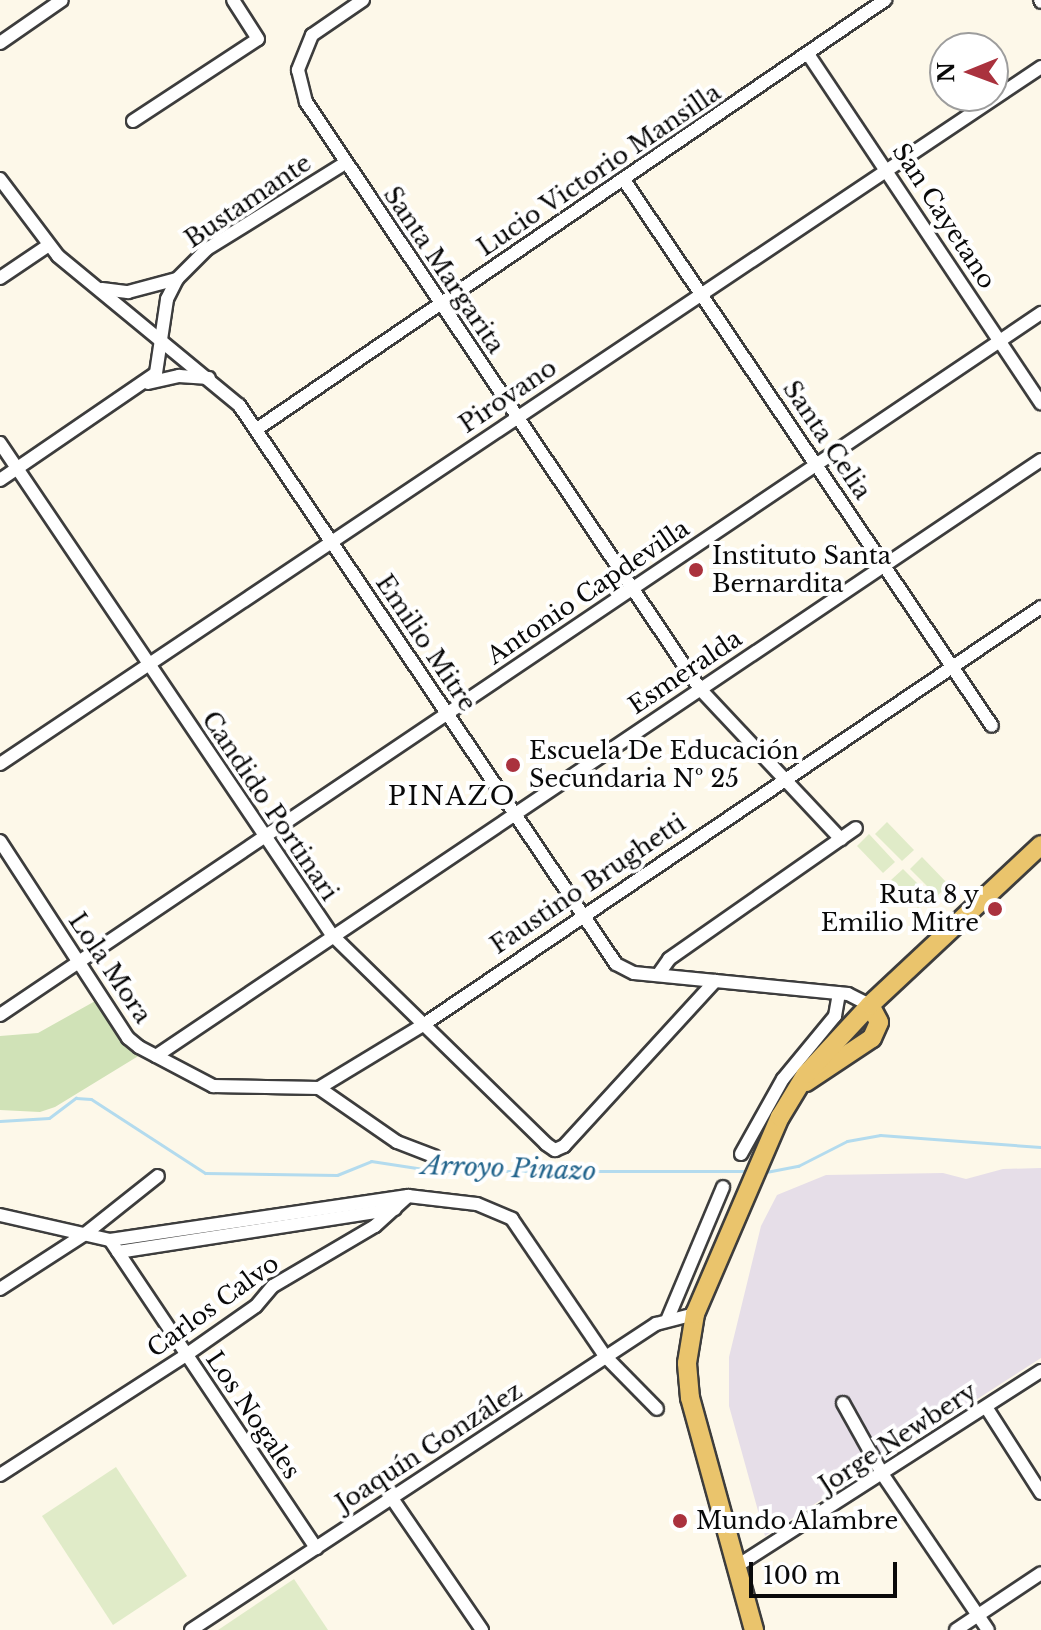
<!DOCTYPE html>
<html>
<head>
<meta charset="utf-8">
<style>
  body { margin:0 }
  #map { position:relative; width:1041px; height:1630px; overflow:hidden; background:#fdf8e9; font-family:"Libre Baskerville",serif }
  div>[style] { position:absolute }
  .industrial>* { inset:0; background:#e6dee8 }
  .green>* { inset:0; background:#d0e2b7 }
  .pitch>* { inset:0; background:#e0ebc8 }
  .stream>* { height:3px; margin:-1.5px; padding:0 1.5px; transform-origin:1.5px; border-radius:1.5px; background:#b3dbee }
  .roads { filter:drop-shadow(2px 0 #3d3d3d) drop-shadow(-2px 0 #3d3d3d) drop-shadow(0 2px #3d3d3d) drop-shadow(0 -2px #3d3d3d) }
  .minor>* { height:12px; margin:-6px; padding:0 6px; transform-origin:6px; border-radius:6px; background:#fff }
  .primary>* { height:18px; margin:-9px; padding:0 9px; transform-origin:9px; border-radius:9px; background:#eac46c }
  .dots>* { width:22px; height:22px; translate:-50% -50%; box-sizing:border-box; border:4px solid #fff; border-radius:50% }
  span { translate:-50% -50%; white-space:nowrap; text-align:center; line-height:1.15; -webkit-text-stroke:8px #fff; paint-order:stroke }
  .street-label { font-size:24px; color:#0a0a0a }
  .poi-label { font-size:24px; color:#0a0a0a }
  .left { translate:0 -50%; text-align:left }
  .right { translate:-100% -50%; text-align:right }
  .neighbourhood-label { font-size:26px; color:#0a0a0a; letter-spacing:2px }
  .water-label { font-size:26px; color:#22648c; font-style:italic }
  .north { position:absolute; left:929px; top:32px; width:80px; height:80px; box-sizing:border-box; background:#fff; border:2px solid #9d9d9d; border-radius:50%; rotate:269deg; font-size:22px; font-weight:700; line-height:32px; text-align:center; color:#0a0a0a }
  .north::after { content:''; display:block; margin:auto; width:28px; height:36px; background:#aa323e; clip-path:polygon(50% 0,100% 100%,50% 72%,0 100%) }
  .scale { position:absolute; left:749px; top:1562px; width:148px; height:36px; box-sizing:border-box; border:4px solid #0a0a0a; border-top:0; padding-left:10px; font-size:24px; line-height:28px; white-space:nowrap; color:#0a0a0a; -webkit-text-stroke:6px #fff; paint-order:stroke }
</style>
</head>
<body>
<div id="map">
  <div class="industrial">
    <div style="clip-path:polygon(1041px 1168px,1041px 1358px,765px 1536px,729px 1406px,729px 1357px,761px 1226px,777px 1195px,826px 1175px,943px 1173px,966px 1179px,1003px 1169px)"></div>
  </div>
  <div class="green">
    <div style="clip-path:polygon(97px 1000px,122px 1040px,140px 1055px,55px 1107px,40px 1112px,0 1110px,0 1036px,38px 1033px)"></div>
  </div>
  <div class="pitch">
    <div style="clip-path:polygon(887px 822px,914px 850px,902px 861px,875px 834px)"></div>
    <div style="clip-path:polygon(869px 834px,895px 862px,883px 873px,857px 846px)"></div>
    <div style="clip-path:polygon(922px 857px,949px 885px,937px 896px,910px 869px)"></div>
    <div style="clip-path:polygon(903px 869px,930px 896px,918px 908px,891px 880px)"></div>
    <div style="clip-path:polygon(116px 1467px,187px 1576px,113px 1625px,42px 1516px)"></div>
    <div style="clip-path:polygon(294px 1579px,328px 1630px,218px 1630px)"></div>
  </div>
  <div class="stream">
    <div style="left:0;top:1121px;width:49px;rotate:-3.5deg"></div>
    <div style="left:49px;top:1118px;width:34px;rotate:-37deg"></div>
    <div style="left:76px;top:1098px;width:15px;rotate:4deg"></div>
    <div style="left:91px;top:1099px;width:136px;rotate:33deg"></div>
    <div style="left:205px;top:1173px;width:132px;rotate:0.9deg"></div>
    <div style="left:337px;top:1175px;width:37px;rotate:-22deg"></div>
    <div style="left:371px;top:1161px;width:66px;rotate:8.7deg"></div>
    <div style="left:436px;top:1171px;width:314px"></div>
    <div style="left:766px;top:1172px;width:33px;rotate:-11deg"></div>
    <div style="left:798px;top:1166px;width:55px;rotate:-27deg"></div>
    <div style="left:847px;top:1141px;width:34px;rotate:-10deg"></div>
    <div style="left:880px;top:1135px;width:161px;rotate:4.3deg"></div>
  </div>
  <div class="roads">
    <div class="minor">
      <div style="left:363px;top:0;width:62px;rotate:145.5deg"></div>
      <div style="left:312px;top:35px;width:38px;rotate:112deg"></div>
      <div style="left:298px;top:70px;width:33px;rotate:76deg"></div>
      <div style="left:306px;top:102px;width:707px;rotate:56.13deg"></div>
      <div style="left:700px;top:689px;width:206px;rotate:46.8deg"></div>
      <div style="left:1040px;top:0;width:2px;rotate:63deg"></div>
      <div style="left:0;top:43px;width:75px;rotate:-34.7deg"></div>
      <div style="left:808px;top:54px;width:420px;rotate:56.3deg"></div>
      <div style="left:133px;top:121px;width:149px;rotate:-33.3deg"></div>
      <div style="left:258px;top:39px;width:46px;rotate:-122.7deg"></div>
      <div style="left:0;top:179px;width:96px;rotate:53deg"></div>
      <div style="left:58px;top:256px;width:234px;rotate:39.5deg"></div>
      <div style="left:239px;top:405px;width:674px;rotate:56deg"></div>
      <div style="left:616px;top:964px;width:20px;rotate:27deg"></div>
      <div style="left:634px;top:973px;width:215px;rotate:5.6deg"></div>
      <div style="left:848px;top:994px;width:25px;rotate:27deg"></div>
      <div style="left:624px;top:180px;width:658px;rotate:56.02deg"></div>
      <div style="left:0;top:278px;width:59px;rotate:-34deg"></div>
      <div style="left:102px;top:289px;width:26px;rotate:7deg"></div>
      <div style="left:128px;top:292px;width:51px;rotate:-14.9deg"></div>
      <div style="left:148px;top:383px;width:32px;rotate:-13deg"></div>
      <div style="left:179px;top:376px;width:30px;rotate:4deg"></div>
      <div style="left:257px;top:429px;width:761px;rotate:-34.34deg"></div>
      <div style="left:0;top:443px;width:594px;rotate:55.99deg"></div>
      <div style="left:332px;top:935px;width:299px;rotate:44.3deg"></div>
      <div style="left:546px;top:1144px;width:11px;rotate:34deg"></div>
      <div style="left:555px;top:1150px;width:10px;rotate:-24deg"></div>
      <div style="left:564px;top:1146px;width:224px;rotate:-47.5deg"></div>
      <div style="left:0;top:480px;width:189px;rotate:-34.4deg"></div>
      <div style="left:156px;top:373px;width:75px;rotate:-81.5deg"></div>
      <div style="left:167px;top:299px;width:22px;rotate:-63deg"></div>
      <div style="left:177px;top:279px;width:42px;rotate:-45deg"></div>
      <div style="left:207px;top:249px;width:163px;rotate:-31.9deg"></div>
      <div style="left:0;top:764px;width:1253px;rotate:-33.8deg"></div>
      <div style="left:0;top:841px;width:235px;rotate:57deg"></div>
      <div style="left:128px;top:1038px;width:14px;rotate:39deg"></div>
      <div style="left:139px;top:1047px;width:84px;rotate:27.8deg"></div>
      <div style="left:213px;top:1086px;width:106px;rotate:1.1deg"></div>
      <div style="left:319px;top:1088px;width:95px;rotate:34.7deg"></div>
      <div style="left:397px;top:1142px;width:40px;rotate:21deg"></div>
      <div style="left:658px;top:975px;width:19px;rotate:-55deg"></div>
      <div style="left:669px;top:959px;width:228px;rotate:-35deg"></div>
      <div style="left:0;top:1015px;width:1256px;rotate:-33.99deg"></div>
      <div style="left:156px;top:1056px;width:1067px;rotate:-33.96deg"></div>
      <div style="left:319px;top:1088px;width:122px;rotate:-31.2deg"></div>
      <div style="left:423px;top:1025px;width:746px;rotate:-34.07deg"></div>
      <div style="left:741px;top:1154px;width:86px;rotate:-60.8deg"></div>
      <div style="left:783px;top:1079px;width:82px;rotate:-50.5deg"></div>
      <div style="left:835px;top:1016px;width:23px;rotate:-80deg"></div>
      <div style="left:0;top:1215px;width:113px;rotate:12.8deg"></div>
      <div style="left:110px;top:1240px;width:371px;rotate:56.2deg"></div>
      <div style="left:110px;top:1240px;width:301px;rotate:-8.4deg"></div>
      <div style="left:408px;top:1196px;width:69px;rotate:6.6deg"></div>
      <div style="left:477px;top:1204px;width:38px;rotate:23deg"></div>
      <div style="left:512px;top:1219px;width:166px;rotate:55.8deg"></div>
      <div style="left:605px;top:1356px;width:74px;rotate:45.5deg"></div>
      <div style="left:118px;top:1252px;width:280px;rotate:-8.8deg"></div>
      <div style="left:0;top:1289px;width:101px;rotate:-32.9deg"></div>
      <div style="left:85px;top:1234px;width:93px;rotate:-38.5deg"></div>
      <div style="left:668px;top:1318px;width:142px;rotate:-67.2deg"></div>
      <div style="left:843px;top:1403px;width:82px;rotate:60.9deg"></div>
      <div style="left:883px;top:1475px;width:187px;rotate:55.9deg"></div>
      <div style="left:986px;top:1407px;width:102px;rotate:57.4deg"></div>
      <div style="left:0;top:1475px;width:221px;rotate:-32.8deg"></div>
      <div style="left:186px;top:1355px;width:85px;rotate:-35deg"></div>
      <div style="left:256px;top:1306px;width:26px;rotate:-50deg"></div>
      <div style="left:273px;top:1286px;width:118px;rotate:-30.5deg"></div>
      <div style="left:375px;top:1226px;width:45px;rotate:-42.3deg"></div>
      <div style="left:391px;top:1497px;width:161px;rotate:55.6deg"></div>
      <div style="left:737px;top:1566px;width:361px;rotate:-32.7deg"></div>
      <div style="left:191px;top:1630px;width:557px;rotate:-33.35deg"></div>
      <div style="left:656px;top:1324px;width:40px;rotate:-14.4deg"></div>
      <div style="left:956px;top:1630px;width:102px;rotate:-33.8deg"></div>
    </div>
    <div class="primary">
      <div style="left:806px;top:1082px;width:79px;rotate:-33.7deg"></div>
      <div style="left:872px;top:1038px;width:17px;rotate:-66deg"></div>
      <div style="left:879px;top:1022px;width:19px;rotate:-118deg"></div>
      <div style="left:754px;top:1630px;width:241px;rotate:-105.4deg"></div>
      <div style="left:690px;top:1398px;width:35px;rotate:-95deg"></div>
      <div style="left:687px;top:1363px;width:50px;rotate:-80.7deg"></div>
      <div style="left:695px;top:1314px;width:215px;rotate:-66.7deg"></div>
      <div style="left:780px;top:1117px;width:50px;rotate:-58.8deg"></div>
      <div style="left:806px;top:1074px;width:94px;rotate:-47.2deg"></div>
      <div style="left:870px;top:1005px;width:234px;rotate:-43.1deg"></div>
    </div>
  </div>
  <div class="dots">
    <div style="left:696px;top:570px;background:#aa323e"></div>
    <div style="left:513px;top:765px;background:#aa323e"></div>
    <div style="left:995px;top:909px;background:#aa323e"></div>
    <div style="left:680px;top:1521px;background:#aa323e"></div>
  </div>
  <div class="street-label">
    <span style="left:599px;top:170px;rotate:-34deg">Lucio Victorio Mansilla</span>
    <span style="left:248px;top:201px;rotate:-34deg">Bustamante</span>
    <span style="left:944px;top:216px;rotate:57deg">San Cayetano</span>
    <span style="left:444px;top:270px;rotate:56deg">Santa Margarita</span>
    <span style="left:508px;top:396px;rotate:-34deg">Pirovano</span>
    <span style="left:827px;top:440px;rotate:56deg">Santa Celia</span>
    <span style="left:588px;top:592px;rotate:-34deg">Antonio Capdevilla</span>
    <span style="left:426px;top:643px;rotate:56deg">Emilio Mitre</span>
    <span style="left:685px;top:672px;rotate:-34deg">Esmeralda</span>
    <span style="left:270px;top:806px;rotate:56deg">Candido Portinari</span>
    <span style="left:588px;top:884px;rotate:-34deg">Faustino Brughetti</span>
    <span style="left:110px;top:968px;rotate:56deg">Lola Mora</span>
    <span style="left:213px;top:1306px;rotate:-36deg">Carlos Calvo</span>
    <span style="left:253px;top:1415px;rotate:56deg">Los Nogales</span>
    <span style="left:898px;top:1438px;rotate:-33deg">Jorge Newbery</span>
    <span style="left:429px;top:1447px;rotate:-33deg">Joaquín González</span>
  </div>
  <div class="poi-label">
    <span class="left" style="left:712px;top:570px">Instituto Santa<br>Bernardita</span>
    <span class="left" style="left:529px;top:765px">Escuela De Educación<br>Secundaria Nº 25</span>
    <span class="right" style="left:979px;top:909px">Ruta 8 y<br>Emilio Mitre</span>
    <span class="left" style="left:696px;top:1521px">Mundo Alambre</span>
  </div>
  <div class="neighbourhood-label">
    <span style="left:452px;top:797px">PINAZO</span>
  </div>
  <div class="water-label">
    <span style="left:509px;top:1169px;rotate:2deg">Arroyo Pinazo</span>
  </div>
  <div class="north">N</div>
  <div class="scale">100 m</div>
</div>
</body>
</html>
